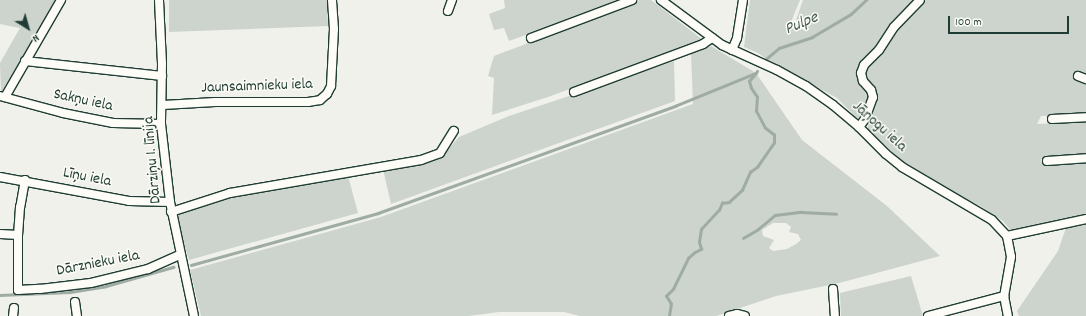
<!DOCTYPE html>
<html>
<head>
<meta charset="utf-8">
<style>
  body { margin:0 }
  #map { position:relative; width:1086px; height:316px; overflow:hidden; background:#f0f1eb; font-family:Dekko,sans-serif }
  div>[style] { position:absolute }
  .green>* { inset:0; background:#cdd3cd }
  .stream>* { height:2.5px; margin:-1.25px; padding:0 1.25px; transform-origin:1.25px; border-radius:1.25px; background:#9faca4 }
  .roads { filter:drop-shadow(1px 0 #1f3d34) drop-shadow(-1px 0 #1f3d34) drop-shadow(0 1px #1f3d34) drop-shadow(0 -1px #1f3d34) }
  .minor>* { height:8px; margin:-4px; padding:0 4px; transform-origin:4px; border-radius:4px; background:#fdfcf7 }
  span { translate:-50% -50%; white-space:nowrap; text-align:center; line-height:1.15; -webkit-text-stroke:3px #fdfcf7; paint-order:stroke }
  .street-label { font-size:16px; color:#1f3d34 }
  .water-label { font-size:17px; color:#455e56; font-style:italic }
  .north { position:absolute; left:8px; top:8px; width:40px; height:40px; -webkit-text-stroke:3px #fdfcf7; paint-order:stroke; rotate:143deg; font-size:11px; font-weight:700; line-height:16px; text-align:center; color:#1f3d34 }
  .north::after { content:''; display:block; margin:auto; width:14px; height:18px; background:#1f3d34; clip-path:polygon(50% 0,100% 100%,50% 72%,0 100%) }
  .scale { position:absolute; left:948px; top:16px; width:121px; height:18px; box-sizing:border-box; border:2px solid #1f3d34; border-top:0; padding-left:5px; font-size:12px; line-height:14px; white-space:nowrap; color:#1f3d34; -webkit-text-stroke:3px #fdfcf7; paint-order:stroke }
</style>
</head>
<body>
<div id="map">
  <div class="green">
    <div style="clip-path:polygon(0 0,56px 0,1px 93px,0 63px,20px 28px,0 24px)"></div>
    <div style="clip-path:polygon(169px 0,327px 0,328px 26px,169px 32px)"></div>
    <div style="clip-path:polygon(504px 0,621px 0,509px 41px,504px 28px,494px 30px,489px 14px,505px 8px)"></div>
    <div style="clip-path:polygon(640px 0,651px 0,703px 40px,548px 97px,492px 115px,494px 78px,488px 76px,494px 56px)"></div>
    <div style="clip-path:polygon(750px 0,800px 0,791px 22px,805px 31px,810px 29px,796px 20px,803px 0,916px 0,890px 29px,859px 79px,870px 99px,862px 118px,857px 118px,837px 98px,769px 61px,758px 53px,744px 47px)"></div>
    <div style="clip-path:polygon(924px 0,1086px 0,1086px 77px,1074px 73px,1073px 76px,1086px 81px,1086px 115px,1041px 116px,1037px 124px,1086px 122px,1086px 155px,1041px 159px,1043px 165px,1086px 161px,1086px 215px,1011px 231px,1003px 221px,982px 207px,949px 190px,900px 159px,868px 129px,869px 119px,878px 99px,866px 77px,866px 68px,883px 54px,899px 26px,913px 14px)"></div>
    <div style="clip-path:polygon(evenodd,711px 46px,756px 73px,802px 140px,887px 206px,940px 256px,839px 283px,776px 296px,716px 316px,580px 316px,564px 312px,499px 312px,468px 316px,201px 316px,190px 270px,381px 217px,693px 104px,691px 54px,711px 46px,773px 223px,786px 223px,791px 227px,789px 232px,798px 234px,801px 240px,796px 244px,787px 249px,773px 251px,769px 248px,774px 240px,763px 236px,762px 230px,773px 223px)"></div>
    <div style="clip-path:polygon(674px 61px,675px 101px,391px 204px,383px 169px,418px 164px,442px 157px,459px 137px,509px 116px)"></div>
    <div style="clip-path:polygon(348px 176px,358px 213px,189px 260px,176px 216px,230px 197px)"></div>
    <div style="clip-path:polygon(1086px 225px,1086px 316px,1019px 316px,1017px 311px,1058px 251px,1066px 228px)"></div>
    <div style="clip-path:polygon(911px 276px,923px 316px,841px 316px,840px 293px)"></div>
  </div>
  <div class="stream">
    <div style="left:766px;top:59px;width:17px;rotate:-40deg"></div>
    <div style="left:779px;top:48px;width:35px;rotate:-18deg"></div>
    <div style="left:812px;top:37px;width:45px;rotate:-30.5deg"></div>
    <div style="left:851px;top:14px;width:21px;rotate:-43deg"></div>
    <div style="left:743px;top:238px;width:16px;rotate:-30deg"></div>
    <div style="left:757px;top:230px;width:23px;rotate:-40deg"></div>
    <div style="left:775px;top:215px;width:26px;rotate:-7deg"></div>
    <div style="left:801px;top:212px;width:35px;rotate:3deg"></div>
    <div style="left:191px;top:265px;width:194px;rotate:-15.5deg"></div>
    <div style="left:378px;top:213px;width:316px;rotate:-19.8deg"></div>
    <div style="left:675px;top:106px;width:87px;rotate:-22.2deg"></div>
    <div style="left:756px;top:73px;width:2px;rotate:-63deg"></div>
    <div style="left:0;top:295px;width:70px;rotate:-2.5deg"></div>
    <div style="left:70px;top:292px;width:36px;rotate:-9deg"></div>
    <div style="left:106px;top:286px;width:70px;rotate:-15.8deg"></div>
    <div style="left:669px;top:316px;width:12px;rotate:-81deg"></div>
    <div style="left:671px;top:304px;width:9px;rotate:-122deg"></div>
    <div style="left:666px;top:296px;width:10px;rotate:-45deg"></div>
    <div style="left:673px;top:289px;width:34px;rotate:-64deg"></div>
    <div style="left:688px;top:258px;width:9px;rotate:-41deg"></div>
    <div style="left:695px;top:252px;width:7px;rotate:-27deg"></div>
    <div style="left:701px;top:249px;width:7px;rotate:-106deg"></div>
    <div style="left:699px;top:242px;width:13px;rotate:-81deg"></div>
    <div style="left:701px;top:229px;width:26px;rotate:-47deg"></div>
    <div style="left:719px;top:210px;width:8px;rotate:-67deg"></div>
    <div style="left:722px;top:203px;width:7px;rotate:-8deg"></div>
    <div style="left:729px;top:202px;width:18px;rotate:-43deg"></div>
    <div style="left:742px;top:190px;width:20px;rotate:-66deg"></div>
    <div style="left:750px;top:172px;width:9px;rotate:-36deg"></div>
    <div style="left:757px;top:167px;width:29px;rotate:-55deg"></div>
    <div style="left:774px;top:143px;width:8px;rotate:-90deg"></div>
    <div style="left:774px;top:135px;width:11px;rotate:-142deg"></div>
    <div style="left:765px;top:128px;width:19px;rotate:-118deg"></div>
    <div style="left:756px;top:111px;width:14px;rotate:-86deg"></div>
    <div style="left:757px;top:97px;width:11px;rotate:-124deg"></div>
    <div style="left:751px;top:88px;width:7px;rotate:-106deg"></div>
    <div style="left:749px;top:81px;width:9px;rotate:-49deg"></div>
  </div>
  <div class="roads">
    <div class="minor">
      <div style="left:159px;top:0;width:64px;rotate:87.3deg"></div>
      <div style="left:162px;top:64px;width:60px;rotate:91deg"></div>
      <div style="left:161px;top:124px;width:79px;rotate:83.4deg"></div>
      <div style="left:170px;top:202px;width:116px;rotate:78.1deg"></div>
      <div style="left:661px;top:0;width:76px;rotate:36.4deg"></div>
      <div style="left:722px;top:45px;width:60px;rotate:24.4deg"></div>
      <div style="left:777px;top:70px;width:33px;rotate:29deg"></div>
      <div style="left:806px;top:86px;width:33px;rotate:35deg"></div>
      <div style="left:833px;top:105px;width:34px;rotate:40deg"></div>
      <div style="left:859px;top:127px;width:38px;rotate:45deg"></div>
      <div style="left:886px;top:154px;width:21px;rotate:39deg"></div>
      <div style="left:902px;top:167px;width:104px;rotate:30.5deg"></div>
      <div style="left:992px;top:220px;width:22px;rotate:47deg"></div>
      <div style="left:1007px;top:236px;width:21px;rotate:79deg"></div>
      <div style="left:1011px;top:257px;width:40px;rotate:100deg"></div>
      <div style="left:1004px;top:296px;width:20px;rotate:79deg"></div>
      <div style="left:448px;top:11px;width:12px;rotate:-70deg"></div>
      <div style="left:531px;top:38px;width:108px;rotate:-20.6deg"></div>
      <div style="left:732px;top:50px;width:13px;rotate:-67deg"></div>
      <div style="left:737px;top:38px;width:38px;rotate:-81deg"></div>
      <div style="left:25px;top:61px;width:138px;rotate:6.2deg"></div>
      <div style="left:1078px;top:76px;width:9px;rotate:21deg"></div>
      <div style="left:574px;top:92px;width:138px;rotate:-20.4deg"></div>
      <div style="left:703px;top:44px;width:11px;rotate:-34deg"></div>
      <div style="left:0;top:96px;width:65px;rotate:15.1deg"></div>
      <div style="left:63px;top:113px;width:51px;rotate:11.3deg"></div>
      <div style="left:113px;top:123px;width:48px;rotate:1.2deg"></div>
      <div style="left:5px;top:97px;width:112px;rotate:-60deg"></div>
      <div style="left:163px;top:105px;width:52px;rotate:-3.3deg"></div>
      <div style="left:215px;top:102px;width:93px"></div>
      <div style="left:308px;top:102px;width:12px;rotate:-9deg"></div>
      <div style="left:320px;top:100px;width:9px;rotate:-41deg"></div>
      <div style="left:327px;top:94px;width:9px;rotate:-63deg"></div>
      <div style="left:331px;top:86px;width:57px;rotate:-87deg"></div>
      <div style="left:334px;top:29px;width:29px;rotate:-94deg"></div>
      <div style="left:1052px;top:119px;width:34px;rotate:-3deg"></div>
      <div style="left:859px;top:127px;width:10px;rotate:-53deg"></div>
      <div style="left:865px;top:119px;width:23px;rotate:-70deg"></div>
      <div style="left:873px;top:97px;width:7px;rotate:-106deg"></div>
      <div style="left:871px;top:90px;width:12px;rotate:-132deg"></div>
      <div style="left:863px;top:81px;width:8px;rotate:-104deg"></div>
      <div style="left:861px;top:73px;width:9px;rotate:-69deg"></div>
      <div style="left:864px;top:65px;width:21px;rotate:-45deg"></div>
      <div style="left:879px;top:50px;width:27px;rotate:-57deg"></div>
      <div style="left:894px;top:27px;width:37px;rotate:-46deg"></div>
      <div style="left:1047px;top:161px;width:39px;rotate:-4deg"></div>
      <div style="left:0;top:177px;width:131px;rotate:10.5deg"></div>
      <div style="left:129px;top:201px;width:41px;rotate:1.4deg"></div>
      <div style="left:25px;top:180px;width:27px;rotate:100deg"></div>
      <div style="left:20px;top:207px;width:28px;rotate:94deg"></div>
      <div style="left:18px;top:235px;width:55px;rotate:90deg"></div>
      <div style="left:18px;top:290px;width:22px;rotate:-3deg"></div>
      <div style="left:40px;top:289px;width:51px;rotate:-6.7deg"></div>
      <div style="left:91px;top:283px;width:59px;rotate:-13.8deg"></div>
      <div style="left:148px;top:269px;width:35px;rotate:-24deg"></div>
      <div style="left:171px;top:212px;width:62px;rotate:-17.9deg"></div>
      <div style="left:230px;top:193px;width:194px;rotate:-9.8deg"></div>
      <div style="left:421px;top:160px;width:20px;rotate:-20deg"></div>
      <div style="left:440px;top:153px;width:26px;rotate:-58deg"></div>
      <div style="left:0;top:234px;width:18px;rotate:3deg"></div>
      <div style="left:1007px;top:236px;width:81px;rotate:-12.1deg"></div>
      <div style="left:833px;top:289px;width:27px;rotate:86deg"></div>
      <div style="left:75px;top:302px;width:14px;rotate:82deg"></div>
      <div style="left:13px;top:316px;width:8px;rotate:-83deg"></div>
      <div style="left:729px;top:316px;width:8px;rotate:-14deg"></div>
      <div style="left:737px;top:314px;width:8px;rotate:14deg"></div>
      <div style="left:928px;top:316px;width:79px;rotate:-14.7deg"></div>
    </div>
  </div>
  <div class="street-label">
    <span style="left:257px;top:87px;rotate:-2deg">Jaunsaimnieku iela</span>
    <span style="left:83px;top:101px;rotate:12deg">Sakņu iela</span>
    <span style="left:879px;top:127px;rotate:42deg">Jāņogu iela</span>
    <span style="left:153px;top:160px;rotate:-95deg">Dārziņu 1. līnija</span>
    <span style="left:87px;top:178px;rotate:11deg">Līņu iela</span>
    <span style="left:98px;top:264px;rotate:-11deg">Dārznieku iela</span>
  </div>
  <div class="water-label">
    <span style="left:802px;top:25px;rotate:-23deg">Pulpe</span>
  </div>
  <div class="north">N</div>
  <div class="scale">100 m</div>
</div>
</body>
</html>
